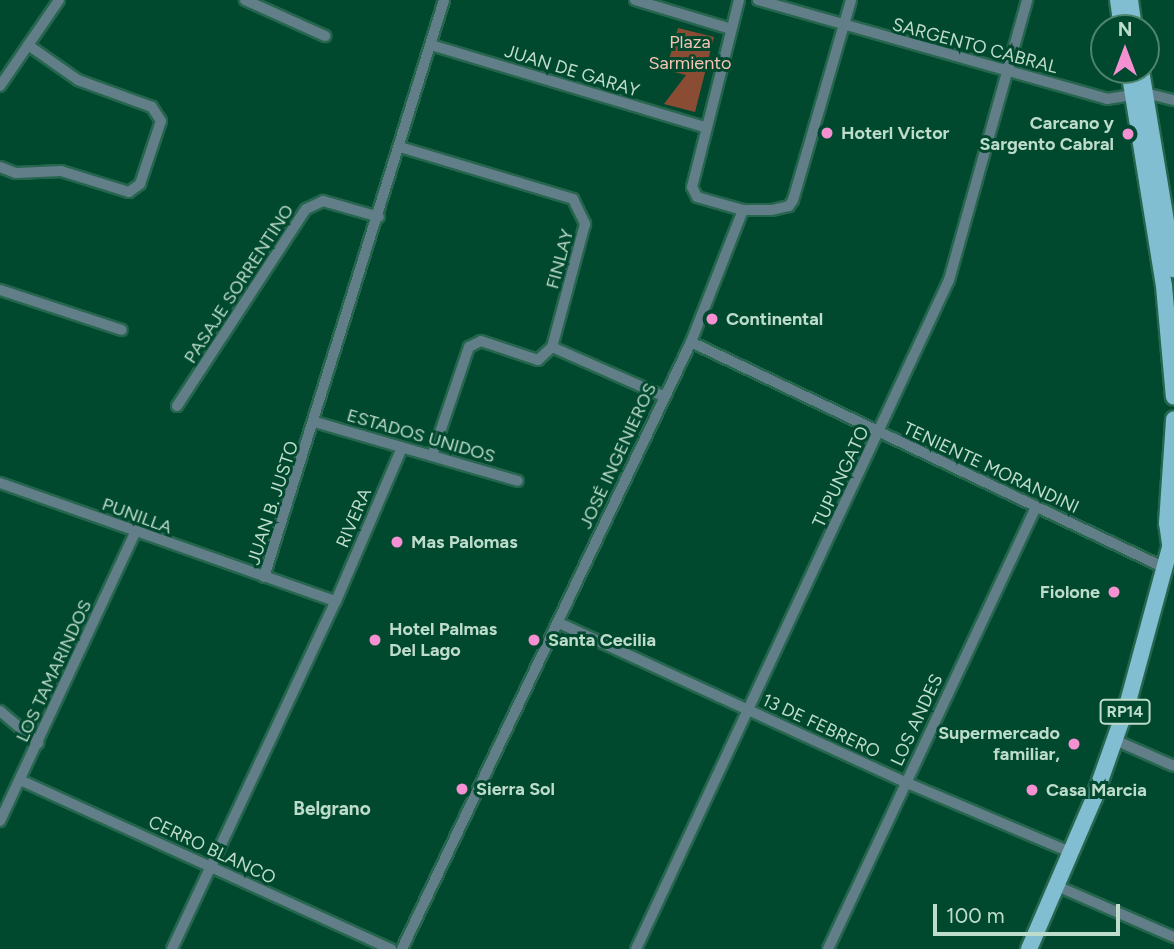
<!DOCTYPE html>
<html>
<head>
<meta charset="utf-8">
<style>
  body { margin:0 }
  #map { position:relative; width:1174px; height:949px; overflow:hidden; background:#00492f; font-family:Figtree,sans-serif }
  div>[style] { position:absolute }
  .green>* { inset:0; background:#8b4c34 }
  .roads { filter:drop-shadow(2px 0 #26664e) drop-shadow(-2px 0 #26664e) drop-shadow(0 2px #26664e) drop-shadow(0 -2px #26664e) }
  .street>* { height:10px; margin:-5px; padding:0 5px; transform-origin:5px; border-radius:5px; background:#627e88 }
  .primary>* { height:16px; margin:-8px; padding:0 8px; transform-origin:8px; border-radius:8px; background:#82bed2 }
  .dots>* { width:19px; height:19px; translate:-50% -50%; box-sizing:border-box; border:4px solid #00492f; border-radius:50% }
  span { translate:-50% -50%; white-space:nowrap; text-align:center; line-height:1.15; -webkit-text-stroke:6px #00492f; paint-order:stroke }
  .shield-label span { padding:2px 5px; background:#00492f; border:2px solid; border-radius:5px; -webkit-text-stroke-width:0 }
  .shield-label { font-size:16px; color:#bedccb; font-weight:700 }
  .park-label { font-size:18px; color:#f6c6b4 }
  .street-label { font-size:18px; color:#bedccb }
  .poi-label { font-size:18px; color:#bedccb; font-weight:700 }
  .right { translate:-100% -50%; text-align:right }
  .left { translate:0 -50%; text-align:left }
  .neighbourhood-label { font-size:19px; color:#bedccb; font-weight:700 }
  .north { position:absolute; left:1090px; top:14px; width:70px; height:70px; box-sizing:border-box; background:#00492f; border:2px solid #4c846d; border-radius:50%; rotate:0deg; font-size:19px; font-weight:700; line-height:28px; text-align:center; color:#bedccb }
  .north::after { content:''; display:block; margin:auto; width:24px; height:32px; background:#f591d2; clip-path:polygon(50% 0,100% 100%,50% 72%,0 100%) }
  .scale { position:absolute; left:933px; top:904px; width:187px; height:32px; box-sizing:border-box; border:4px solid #bedccb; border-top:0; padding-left:9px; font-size:21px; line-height:24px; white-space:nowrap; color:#bedccb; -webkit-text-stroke:5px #00492f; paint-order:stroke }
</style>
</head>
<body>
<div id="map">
  <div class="green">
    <div style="clip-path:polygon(678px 28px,714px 37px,695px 112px,664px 104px,686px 75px,666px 70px)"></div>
  </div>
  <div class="roads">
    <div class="street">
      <div style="left:245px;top:0;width:88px;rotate:24.2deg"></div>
      <div style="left:635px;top:0;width:100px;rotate:16.8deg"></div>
      <div style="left:739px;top:0;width:193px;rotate:104.1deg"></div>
      <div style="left:692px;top:187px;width:11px;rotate:63deg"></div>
      <div style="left:697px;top:197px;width:48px;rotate:15.8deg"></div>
      <div style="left:743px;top:210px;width:29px"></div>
      <div style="left:772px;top:210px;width:17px;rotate:-13deg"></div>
      <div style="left:789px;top:206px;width:7px;rotate:-56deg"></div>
      <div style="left:793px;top:200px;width:208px;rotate:-73.8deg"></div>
      <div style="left:758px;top:0;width:363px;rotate:15.8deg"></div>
      <div style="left:1107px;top:99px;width:38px;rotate:-9deg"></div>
      <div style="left:1145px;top:93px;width:30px;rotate:14deg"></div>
      <div style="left:431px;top:45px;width:286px;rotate:16.7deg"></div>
      <div style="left:0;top:86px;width:104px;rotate:-55.5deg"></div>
      <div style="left:400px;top:147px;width:181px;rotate:16.7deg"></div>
      <div style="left:573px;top:199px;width:28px;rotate:64deg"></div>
      <div style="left:585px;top:224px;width:127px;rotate:105deg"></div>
      <div style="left:552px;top:347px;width:121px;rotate:23.8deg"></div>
      <div style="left:0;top:167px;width:17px;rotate:21deg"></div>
      <div style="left:16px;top:173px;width:45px;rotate:-2.5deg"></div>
      <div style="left:61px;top:171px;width:71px;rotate:17.2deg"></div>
      <div style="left:129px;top:192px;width:14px;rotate:-36deg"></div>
      <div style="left:140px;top:184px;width:66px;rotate:-71.6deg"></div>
      <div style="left:161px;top:121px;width:17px;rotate:-123deg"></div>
      <div style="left:152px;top:107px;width:79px;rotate:-160deg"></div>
      <div style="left:78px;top:80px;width:61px;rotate:-145deg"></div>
      <div style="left:0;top:290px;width:128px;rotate:18.2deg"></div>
      <div style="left:691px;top:342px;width:525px;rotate:25.49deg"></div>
      <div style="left:177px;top:406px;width:235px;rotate:-56.8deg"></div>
      <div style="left:306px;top:209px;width:19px;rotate:-25deg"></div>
      <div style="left:323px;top:201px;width:58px;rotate:15.9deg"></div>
      <div style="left:315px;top:422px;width:211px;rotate:16.2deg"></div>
      <div style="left:432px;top:456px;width:115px;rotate:-71.3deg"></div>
      <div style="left:469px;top:347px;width:13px;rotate:-27deg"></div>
      <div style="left:481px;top:341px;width:60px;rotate:18.4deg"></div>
      <div style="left:538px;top:360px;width:19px;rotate:-43deg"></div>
      <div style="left:0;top:483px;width:356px;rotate:19.4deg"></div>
      <div style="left:264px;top:577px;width:604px;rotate:-72.67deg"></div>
      <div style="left:559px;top:623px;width:381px;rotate:24.7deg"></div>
      <div style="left:905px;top:782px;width:181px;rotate:23deg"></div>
      <div style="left:0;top:711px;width:50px;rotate:40.1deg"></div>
      <div style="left:1115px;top:740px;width:64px;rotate:23.8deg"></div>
      <div style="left:20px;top:780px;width:408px;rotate:24.5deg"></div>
      <div style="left:0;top:821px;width:318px;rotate:-64.9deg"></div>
      <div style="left:1057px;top:886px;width:128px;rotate:23.6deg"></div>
      <div style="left:172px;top:949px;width:385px;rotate:-64.8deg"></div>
      <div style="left:336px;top:601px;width:167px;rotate:-66.7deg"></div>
      <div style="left:402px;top:949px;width:672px;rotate:-64.54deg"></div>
      <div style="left:691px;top:342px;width:142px;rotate:-68.5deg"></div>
      <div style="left:636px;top:949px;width:739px;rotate:-64.93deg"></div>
      <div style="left:949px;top:280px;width:291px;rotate:-74.4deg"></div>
      <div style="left:828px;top:949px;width:489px;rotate:-64.8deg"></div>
    </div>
    <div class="primary">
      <div style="left:1118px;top:0;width:28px;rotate:82deg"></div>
      <div style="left:1130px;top:0;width:28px;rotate:82deg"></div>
      <div style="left:1129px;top:70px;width:219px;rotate:80.8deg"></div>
      <div style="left:1164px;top:286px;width:111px;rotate:84.9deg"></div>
      <div style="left:1141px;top:70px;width:202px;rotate:80.6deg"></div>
      <div style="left:1170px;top:544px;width:21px;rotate:-98deg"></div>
      <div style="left:1167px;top:523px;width:104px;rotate:-86.1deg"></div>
      <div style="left:1029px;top:949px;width:164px;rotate:-66.7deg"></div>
      <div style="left:1094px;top:798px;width:102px;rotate:-70.5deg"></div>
      <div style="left:1128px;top:702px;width:175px;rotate:-74.8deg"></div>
    </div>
  </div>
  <div class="dots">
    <div style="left:827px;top:133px;background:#f591d2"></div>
    <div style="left:1128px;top:134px;background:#f591d2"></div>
    <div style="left:712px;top:319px;background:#f591d2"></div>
    <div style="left:397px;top:542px;background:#f591d2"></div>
    <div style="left:1114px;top:592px;background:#f591d2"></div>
    <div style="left:375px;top:640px;background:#f591d2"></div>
    <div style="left:534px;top:640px;background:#f591d2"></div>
    <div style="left:1074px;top:744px;background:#f591d2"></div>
    <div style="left:462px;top:789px;background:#f591d2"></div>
    <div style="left:1032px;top:790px;background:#f591d2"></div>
  </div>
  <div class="shield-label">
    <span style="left:1125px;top:712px">RP14</span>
  </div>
  <div class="park-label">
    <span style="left:690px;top:53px">Plaza<br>Sarmiento</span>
  </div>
  <div class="street-label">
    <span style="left:975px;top:46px;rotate:15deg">SARGENTO CABRAL</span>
    <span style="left:572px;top:71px;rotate:17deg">JUAN DE GARAY</span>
    <span style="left:560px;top:259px;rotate:-75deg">FINLAY</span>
    <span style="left:239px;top:284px;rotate:-57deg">PASAJE SORRENTINO</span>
    <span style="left:421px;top:436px;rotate:16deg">ESTADOS UNIDOS</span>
    <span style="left:618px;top:456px;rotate:-65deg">JOSÉ INGENIEROS</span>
    <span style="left:991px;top:468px;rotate:25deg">TENIENTE MORANDINI</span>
    <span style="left:841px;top:477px;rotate:-65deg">TUPUNGATO</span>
    <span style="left:273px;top:503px;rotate:-72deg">JUAN B. JUSTO</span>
    <span style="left:137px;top:516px;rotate:20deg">PUNILLA</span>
    <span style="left:354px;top:518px;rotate:-67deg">RIVERA</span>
    <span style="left:54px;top:671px;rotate:-65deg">LOS TAMARINDOS</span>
    <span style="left:917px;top:720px;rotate:-65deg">LOS ANDES</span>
    <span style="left:821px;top:726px;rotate:25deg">13 DE FEBRERO</span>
    <span style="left:212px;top:850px;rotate:25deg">CERRO BLANCO</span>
  </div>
  <div class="poi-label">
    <span class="right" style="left:1114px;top:134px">Carcano y<br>Sargento Cabral</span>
    <span class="left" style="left:841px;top:133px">Hoterl Victor</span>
    <span class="left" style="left:726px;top:319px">Continental</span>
    <span class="left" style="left:411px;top:542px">Mas Palomas</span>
    <span class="right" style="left:1100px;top:592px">Fiolone</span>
    <span class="left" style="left:389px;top:640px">Hotel Palmas<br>Del Lago</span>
    <span class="left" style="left:548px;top:640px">Santa Cecilia</span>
    <span class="right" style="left:1060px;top:744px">Supermercado<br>familiar,</span>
    <span class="left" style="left:476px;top:789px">Sierra Sol</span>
    <span class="left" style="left:1046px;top:790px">Casa Marcia</span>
  </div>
  <div class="neighbourhood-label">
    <span style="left:332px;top:809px">Belgrano</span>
  </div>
  <div class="north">N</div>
  <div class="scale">100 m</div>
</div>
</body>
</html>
